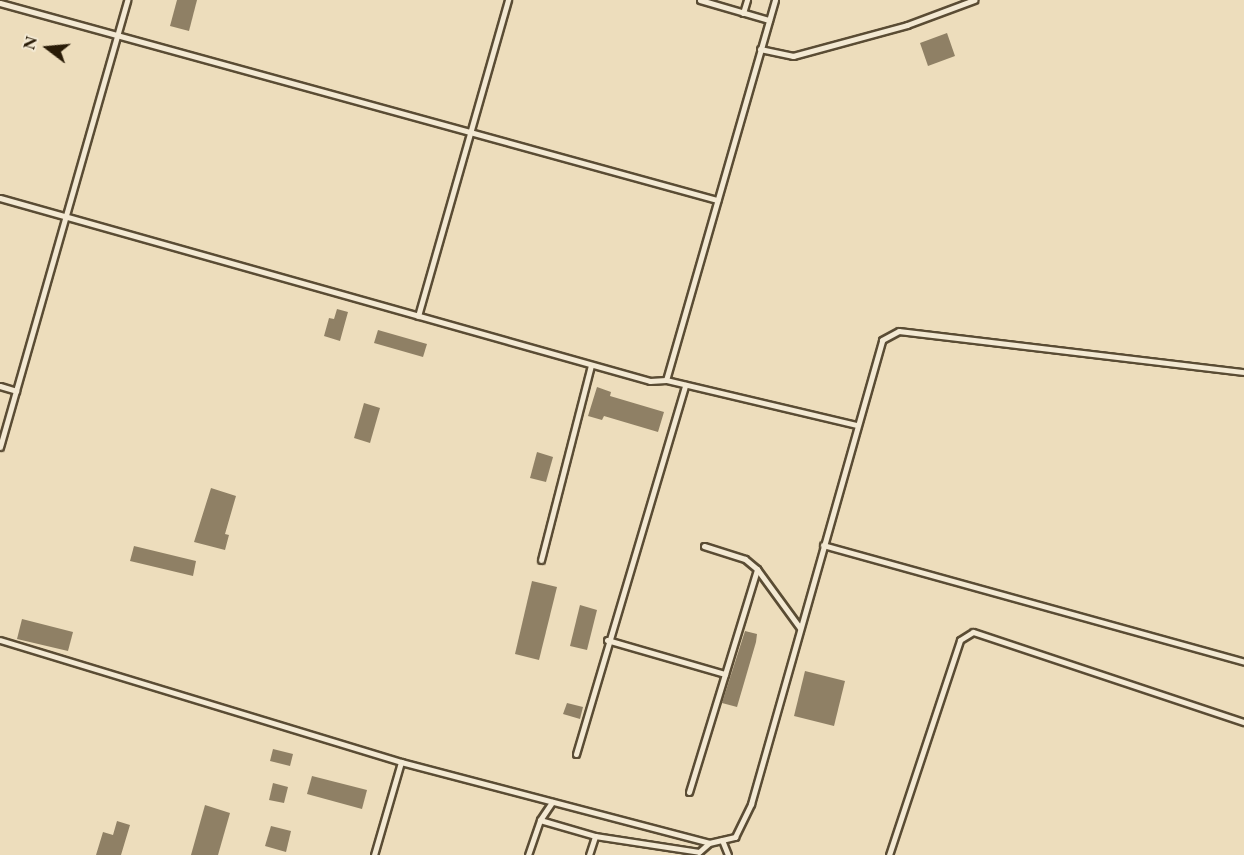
<!DOCTYPE html>
<html>
<head>
<meta charset="utf-8">
<style>
  body { margin:0 }
  #map { position:relative; width:1244px; height:855px; overflow:hidden; background:#edddbc; font-family:"EB Garamond",serif }
  div>[style] { position:absolute }
  .building>* { inset:0; background:#8f8065 }
  .roads { filter:drop-shadow(2px 0 #5a4c34) drop-shadow(-2px 0 #5a4c34) drop-shadow(0 2px #5a4c34) drop-shadow(0 -2px #5a4c34) }
  .service>* { height:5px; margin:-2.5px; padding:0 2.5px; transform-origin:2.5px; border-radius:2.5px; background:#f3e9d3 }
  span { translate:-50% -50%; white-space:nowrap; text-align:center; line-height:1.15; -webkit-text-stroke:5px #f3e9d3; paint-order:stroke }
  .north { position:absolute; left:18px; top:18px; width:60px; height:60px; -webkit-text-stroke:4px #f3e9d3; paint-order:stroke; rotate:286deg; font-size:16px; font-weight:700; line-height:24px; text-align:center; color:#291b07 }
  .north::after { content:''; display:block; margin:auto; width:21px; height:27px; background:#291b07; clip-path:polygon(50% 0,100% 100%,50% 72%,0 100%) }
</style>
</head>
<body>
<div id="map">
  <div class="building">
    <div style="clip-path:polygon(177px 0,197px 0,189px 31px,170px 26px)"></div>
    <div style="clip-path:polygon(947px 33px,955px 56px,928px 66px,920px 43px)"></div>
    <div style="clip-path:polygon(337px 309px,348px 312px,340px 341px,324px 336px,329px 318px,334px 319px)"></div>
    <div style="clip-path:polygon(378px 330px,427px 344px,423px 357px,374px 343px)"></div>
    <div style="clip-path:polygon(597px 387px,611px 392px,610px 396px,664px 412px,658px 432px,604px 416px,602px 420px,588px 416px)"></div>
    <div style="clip-path:polygon(364px 403px,380px 408px,370px 443px,354px 438px)"></div>
    <div style="clip-path:polygon(537px 452px,553px 457px,546px 482px,530px 478px)"></div>
    <div style="clip-path:polygon(211px 488px,236px 496px,225px 534px,229px 535px,225px 550px,194px 542px)"></div>
    <div style="clip-path:polygon(134px 546px,196px 561px,193px 576px,130px 561px)"></div>
    <div style="clip-path:polygon(532px 581px,557px 587px,539px 660px,515px 654px)"></div>
    <div style="clip-path:polygon(580px 605px,597px 610px,587px 650px,570px 646px)"></div>
    <div style="clip-path:polygon(22px 619px,73px 632px,68px 651px,17px 639px)"></div>
    <div style="clip-path:polygon(745px 631px,757px 634px,756px 642px,737px 707px,722px 703px)"></div>
    <div style="clip-path:polygon(805px 671px,845px 681px,834px 726px,794px 716px)"></div>
    <div style="clip-path:polygon(567px 703px,583px 707px,580px 719px,563px 714px)"></div>
    <div style="clip-path:polygon(273px 749px,293px 754px,290px 766px,270px 761px)"></div>
    <div style="clip-path:polygon(312px 776px,367px 790px,362px 809px,307px 794px)"></div>
    <div style="clip-path:polygon(273px 783px,288px 787px,284px 803px,269px 800px)"></div>
    <div style="clip-path:polygon(205px 805px,230px 813px,218px 855px,191px 855px)"></div>
    <div style="clip-path:polygon(117px 821px,130px 825px,121px 855px,96px 855px,103px 832px,113px 835px)"></div>
    <div style="clip-path:polygon(271px 826px,291px 831px,286px 852px,265px 846px)"></div>
  </div>
  <div class="roads">
    <div class="service">
      <div style="left:700px;top:0;width:72px;rotate:16.2deg"></div>
      <div style="left:775px;top:0;width:395px;rotate:106deg"></div>
      <div style="left:666px;top:380px;width:196px;rotate:13.3deg"></div>
      <div style="left:0;top:3px;width:744px;rotate:15.36deg"></div>
      <div style="left:743px;top:13px;width:14px;rotate:-73deg"></div>
      <div style="left:760px;top:49px;width:34px;rotate:12deg"></div>
      <div style="left:793px;top:56px;width:118px;rotate:-15.2deg"></div>
      <div style="left:907px;top:25px;width:72px;rotate:-20.5deg"></div>
      <div style="left:0;top:198px;width:675px;rotate:15.72deg"></div>
      <div style="left:650px;top:381px;width:16px;rotate:-4deg"></div>
      <div style="left:418px;top:316px;width:329px;rotate:-74.1deg"></div>
      <div style="left:0;top:386px;width:17px;rotate:17deg"></div>
      <div style="left:0;top:447px;width:465px;rotate:-74.1deg"></div>
      <div style="left:823px;top:545px;width:437px;rotate:15.5deg"></div>
      <div style="left:704px;top:546px;width:43px;rotate:17.6deg"></div>
      <div style="left:745px;top:559px;width:16px;rotate:40deg"></div>
      <div style="left:757px;top:569px;width:73px;rotate:53.9deg"></div>
      <div style="left:541px;top:560px;width:201px;rotate:-75.6deg"></div>
      <div style="left:0;top:640px;width:419px;rotate:16.9deg"></div>
      <div style="left:401px;top:762px;width:318px;rotate:14.7deg"></div>
      <div style="left:709px;top:843px;width:27px;rotate:-13deg"></div>
      <div style="left:735px;top:837px;width:37px;rotate:-64deg"></div>
      <div style="left:751px;top:804px;width:482px;rotate:-74.2deg"></div>
      <div style="left:882px;top:340px;width:19px;rotate:-28deg"></div>
      <div style="left:899px;top:331px;width:347px;rotate:6.8deg"></div>
      <div style="left:607px;top:640px;width:123px;rotate:16.1deg"></div>
      <div style="left:576px;top:754px;width:385px;rotate:-73.5deg"></div>
      <div style="left:689px;top:792px;width:233px;rotate:-73deg"></div>
      <div style="left:540px;top:820px;width:57px;rotate:16.2deg"></div>
      <div style="left:722px;top:840px;width:16px;rotate:68deg"></div>
      <div style="left:374px;top:855px;width:97px;rotate:-73.8deg"></div>
      <div style="left:528px;top:855px;width:37px;rotate:-71deg"></div>
      <div style="left:540px;top:820px;width:22px;rotate:-56deg"></div>
      <div style="left:589px;top:855px;width:20px;rotate:-72deg"></div>
      <div style="left:595px;top:836px;width:105px;rotate:8.7deg"></div>
      <div style="left:699px;top:852px;width:13px;rotate:-42deg"></div>
      <div style="left:889px;top:855px;width:226px;rotate:-71.7deg"></div>
      <div style="left:960px;top:640px;width:15px;rotate:-32deg"></div>
      <div style="left:973px;top:632px;width:286px;rotate:18.4deg"></div>
    </div>
  </div>
  <div class="north">N</div>
</div>
</body>
</html>
